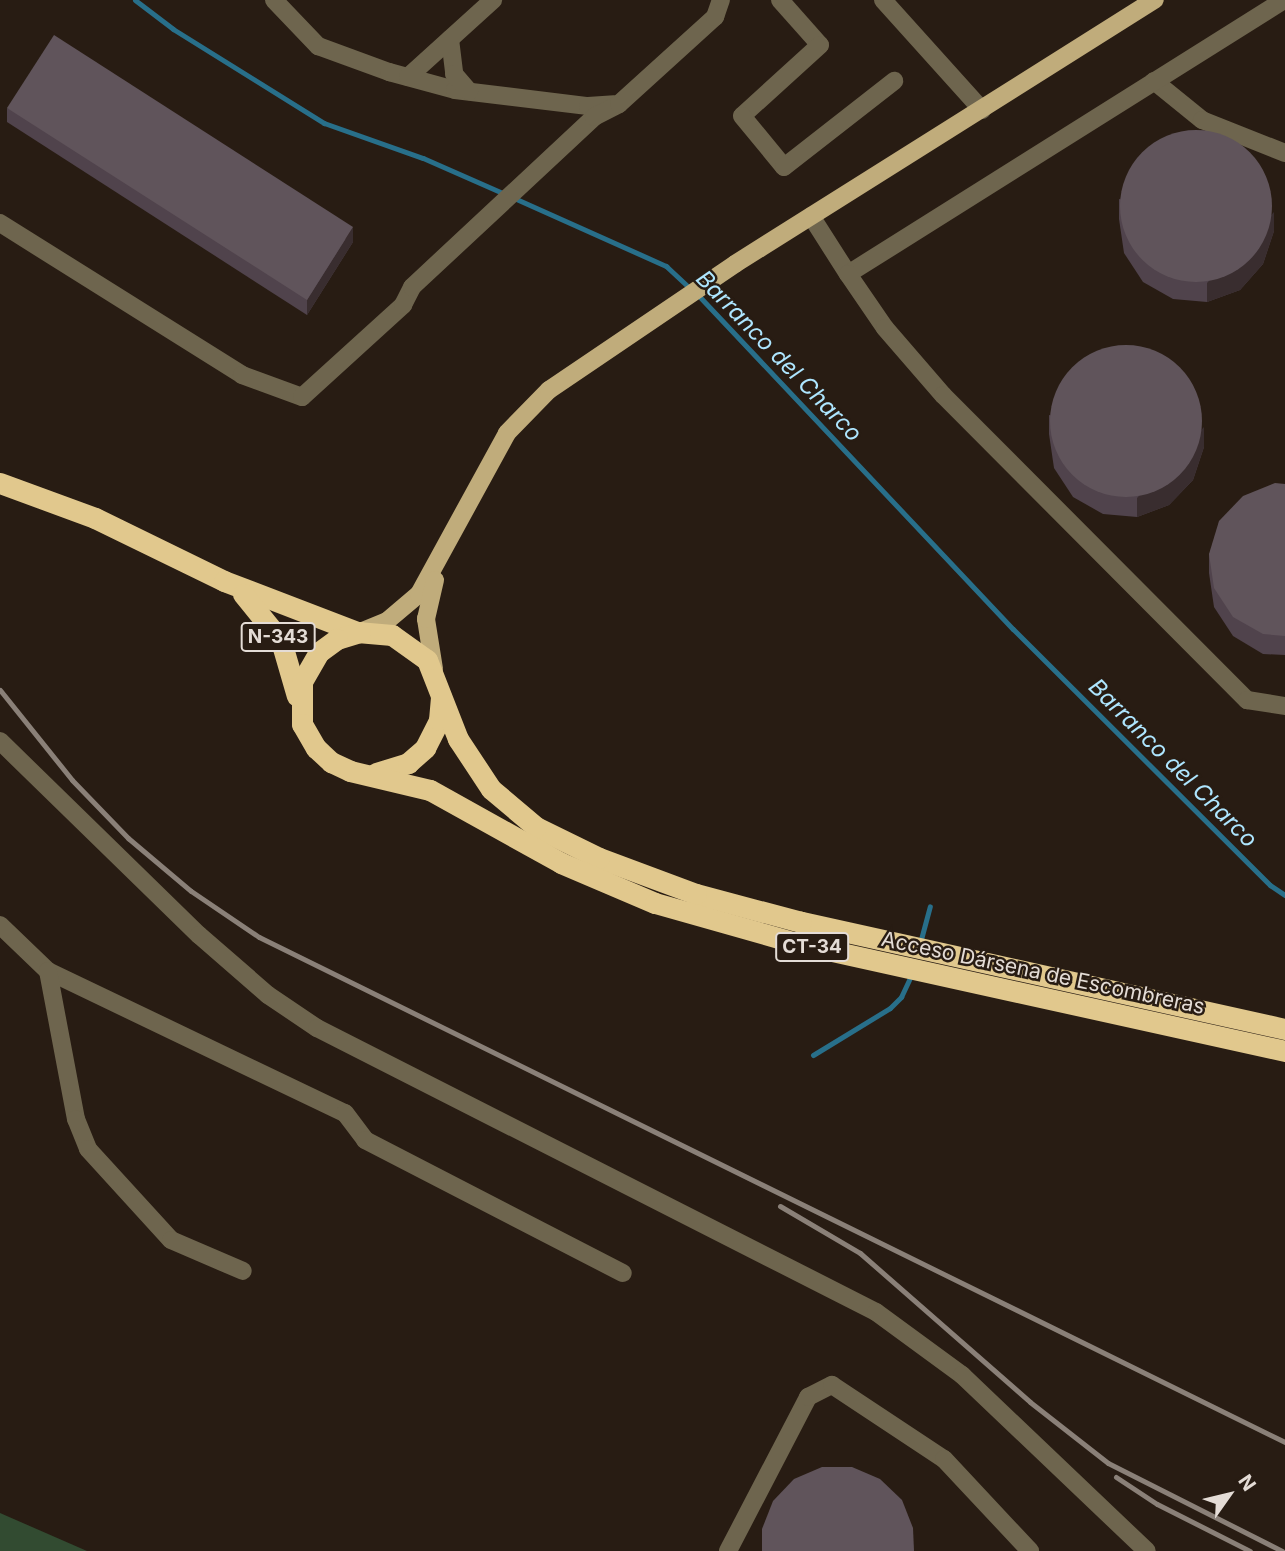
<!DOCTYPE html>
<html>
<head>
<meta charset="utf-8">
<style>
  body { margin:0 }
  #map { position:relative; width:1285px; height:1551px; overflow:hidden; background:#281c13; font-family:Inter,sans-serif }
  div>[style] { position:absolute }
  .green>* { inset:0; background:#324b31 }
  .stream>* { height:5px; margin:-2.5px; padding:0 2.5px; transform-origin:2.5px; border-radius:2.5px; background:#286f8a }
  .minor>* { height:18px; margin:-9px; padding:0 9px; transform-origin:9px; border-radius:9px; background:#6e654e }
  .major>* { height:18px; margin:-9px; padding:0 9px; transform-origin:9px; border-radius:9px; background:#c0ac7b }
  .highway>* { height:21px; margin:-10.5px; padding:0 10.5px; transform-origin:10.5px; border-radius:10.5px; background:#e1c88d }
  .rail>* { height:5px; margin:-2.5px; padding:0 2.5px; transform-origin:2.5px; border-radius:2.5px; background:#8a8078 }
  .wall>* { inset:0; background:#50434c }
  .shaded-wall>* { inset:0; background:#392d2f }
  .building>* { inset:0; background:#60545b }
  .round { border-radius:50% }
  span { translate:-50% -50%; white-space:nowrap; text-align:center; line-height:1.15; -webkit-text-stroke:5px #281c13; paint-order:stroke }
  .shield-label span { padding:2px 5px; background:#281c13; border:2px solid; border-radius:5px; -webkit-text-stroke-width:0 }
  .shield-label { font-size:19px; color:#e4dcd6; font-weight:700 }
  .street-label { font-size:21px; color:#e4dcd6 }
  .water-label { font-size:23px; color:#aee6ff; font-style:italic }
  .north { position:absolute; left:1194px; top:1460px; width:70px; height:70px; -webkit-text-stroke:5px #281c13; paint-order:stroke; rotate:56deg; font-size:19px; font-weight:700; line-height:28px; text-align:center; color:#e4dcd6 }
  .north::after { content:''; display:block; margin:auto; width:24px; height:32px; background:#e4dcd6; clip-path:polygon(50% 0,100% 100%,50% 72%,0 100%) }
</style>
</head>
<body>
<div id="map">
  <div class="green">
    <div style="clip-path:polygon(0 1513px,87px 1551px,0 1551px)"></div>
  </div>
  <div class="stream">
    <div style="left:135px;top:0;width:48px;rotate:37.3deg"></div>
    <div style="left:173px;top:29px;width:178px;rotate:31.9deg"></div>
    <div style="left:324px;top:123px;width:105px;rotate:19.5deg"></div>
    <div style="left:423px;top:158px;width:90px;rotate:23.7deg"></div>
    <div style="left:514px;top:198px;width:167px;rotate:24.1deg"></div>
    <div style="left:666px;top:266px;width:33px;rotate:43deg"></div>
    <div style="left:698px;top:295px;width:459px;rotate:46.7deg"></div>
    <div style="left:1013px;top:629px;width:363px;rotate:44.9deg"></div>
    <div style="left:1270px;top:885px;width:18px;rotate:34deg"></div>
    <div style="left:920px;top:943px;width:38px;rotate:-75deg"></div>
    <div style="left:813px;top:1055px;width:90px;rotate:-31.4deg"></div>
    <div style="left:890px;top:1008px;width:16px;rotate:-45deg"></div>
    <div style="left:901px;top:997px;width:26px;rotate:-65deg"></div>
  </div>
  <div class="minor">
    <div style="left:274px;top:0;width:64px;rotate:46.3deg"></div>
    <div style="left:318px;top:46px;width:76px;rotate:20.1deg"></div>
    <div style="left:389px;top:72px;width:68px;rotate:15.3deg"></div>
    <div style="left:455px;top:90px;width:134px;rotate:6.9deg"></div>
    <div style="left:588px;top:106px;width:26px;rotate:-4deg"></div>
    <div style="left:780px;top:0;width:60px;rotate:48.4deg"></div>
    <div style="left:820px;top:45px;width:105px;rotate:137.7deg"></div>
    <div style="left:742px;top:116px;width:66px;rotate:50.5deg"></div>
    <div style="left:784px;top:167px;width:140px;rotate:-38deg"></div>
    <div style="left:883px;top:0;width:148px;rotate:48deg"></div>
    <div style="left:450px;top:39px;width:35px;rotate:83deg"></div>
    <div style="left:454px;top:74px;width:23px;rotate:49deg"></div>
    <div style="left:408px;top:77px;width:115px;rotate:-42.2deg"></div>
    <div style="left:1154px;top:81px;width:62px;rotate:39.1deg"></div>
    <div style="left:1202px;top:120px;width:89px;rotate:21.7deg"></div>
    <div style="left:811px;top:216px;width:69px;rotate:57.5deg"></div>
    <div style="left:848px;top:274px;width:515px;rotate:-32.15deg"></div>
    <div style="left:0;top:223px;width:286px;rotate:32.1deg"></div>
    <div style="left:242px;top:375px;width:64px;rotate:20.1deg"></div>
    <div style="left:302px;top:397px;width:137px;rotate:-42.3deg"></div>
    <div style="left:403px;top:305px;width:20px;rotate:-63deg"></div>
    <div style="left:412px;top:287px;width:249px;rotate:-43deg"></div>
    <div style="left:594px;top:117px;width:28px;rotate:-27deg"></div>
    <div style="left:619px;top:104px;width:130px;rotate:-42.2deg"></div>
    <div style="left:715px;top:17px;width:18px;rotate:-71deg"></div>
    <div style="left:848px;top:274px;width:65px;rotate:55.6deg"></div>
    <div style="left:885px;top:328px;width:89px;rotate:49.1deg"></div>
    <div style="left:943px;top:395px;width:431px;rotate:45.1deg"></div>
    <div style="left:1247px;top:700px;width:38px;rotate:9deg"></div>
    <div style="left:0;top:741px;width:278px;rotate:44.3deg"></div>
    <div style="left:199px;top:935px;width:91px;rotate:41deg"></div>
    <div style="left:268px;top:995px;width:59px;rotate:34deg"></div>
    <div style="left:317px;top:1028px;width:627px;rotate:26.93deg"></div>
    <div style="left:876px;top:1312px;width:107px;rotate:36.2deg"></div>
    <div style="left:962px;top:1375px;width:255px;rotate:43.6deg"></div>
    <div style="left:0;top:925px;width:66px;rotate:43.8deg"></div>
    <div style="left:48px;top:971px;width:329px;rotate:25.6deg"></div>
    <div style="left:345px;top:1113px;width:34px;rotate:53deg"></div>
    <div style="left:365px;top:1140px;width:290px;rotate:27.3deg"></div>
    <div style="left:48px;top:971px;width:151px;rotate:79.3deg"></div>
    <div style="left:76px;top:1119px;width:32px;rotate:68deg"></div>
    <div style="left:88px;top:1149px;width:123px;rotate:47.6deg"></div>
    <div style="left:171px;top:1240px;width:78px;rotate:23.3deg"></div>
    <div style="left:728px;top:1551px;width:174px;rotate:-62.5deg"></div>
    <div style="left:808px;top:1397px;width:27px;rotate:-27deg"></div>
    <div style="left:832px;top:1385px;width:134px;rotate:33.5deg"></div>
    <div style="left:944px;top:1459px;width:126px;rotate:46.9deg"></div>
  </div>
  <div class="major">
    <div style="left:360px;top:632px;width:29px;rotate:-22deg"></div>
    <div style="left:387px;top:621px;width:42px;rotate:-40.2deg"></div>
    <div style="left:419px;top:594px;width:183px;rotate:-61.3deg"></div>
    <div style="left:507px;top:433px;width:60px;rotate:-45.7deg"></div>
    <div style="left:549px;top:390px;width:225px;rotate:-34.1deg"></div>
    <div style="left:735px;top:264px;width:496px;rotate:-32.2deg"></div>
    <div style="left:434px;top:669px;width:51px;rotate:-99.1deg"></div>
    <div style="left:426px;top:619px;width:40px;rotate:-77deg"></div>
  </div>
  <div class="highway">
    <div style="left:0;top:483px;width:101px;rotate:20.2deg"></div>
    <div style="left:95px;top:518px;width:144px;rotate:26deg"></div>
    <div style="left:224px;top:581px;width:142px;rotate:21deg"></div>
    <div style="left:243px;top:594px;width:60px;rotate:51deg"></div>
    <div style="left:281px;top:641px;width:57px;rotate:73.8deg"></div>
    <div style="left:376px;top:773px;width:34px;rotate:-17deg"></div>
    <div style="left:408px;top:763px;width:23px;rotate:-41deg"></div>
    <div style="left:425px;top:748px;width:31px;rotate:-63deg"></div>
    <div style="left:439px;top:720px;width:23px;rotate:-85deg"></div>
    <div style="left:1285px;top:1029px;width:496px;rotate:-167.5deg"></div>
    <div style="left:801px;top:922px;width:109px;rotate:-165.1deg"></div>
    <div style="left:696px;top:894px;width:103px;rotate:-159.6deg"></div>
    <div style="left:599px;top:858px;width:70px;rotate:-153.8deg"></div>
    <div style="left:536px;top:827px;width:59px;rotate:-139.8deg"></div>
    <div style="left:491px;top:789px;width:60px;rotate:-123.4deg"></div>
    <div style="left:458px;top:739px;width:85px;rotate:-111.4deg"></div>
    <div style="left:427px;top:660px;width:43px;rotate:-144.5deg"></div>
    <div style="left:392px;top:635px;width:32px;rotate:-175deg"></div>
    <div style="left:360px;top:632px;width:24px;rotate:163deg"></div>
    <div style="left:337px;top:639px;width:22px;rotate:144deg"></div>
    <div style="left:319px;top:652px;width:34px;rotate:120deg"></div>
    <div style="left:302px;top:682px;width:42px;rotate:90deg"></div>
    <div style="left:302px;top:724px;width:28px;rotate:60deg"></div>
    <div style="left:316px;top:748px;width:21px;rotate:43deg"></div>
    <div style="left:331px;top:762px;width:21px;rotate:25deg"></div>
    <div style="left:350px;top:771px;width:82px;rotate:13.4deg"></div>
    <div style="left:430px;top:790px;width:150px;rotate:29.1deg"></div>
    <div style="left:561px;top:863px;width:102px;rotate:23.1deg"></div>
    <div style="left:655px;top:903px;width:147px;rotate:15.8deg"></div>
    <div style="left:796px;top:943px;width:501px;rotate:12.45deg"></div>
  </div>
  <div class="rail">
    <div style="left:0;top:690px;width:115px;rotate:51.3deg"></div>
    <div style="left:72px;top:780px;width:81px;rotate:46deg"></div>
    <div style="left:128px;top:838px;width:82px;rotate:40.1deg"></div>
    <div style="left:191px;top:891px;width:82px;rotate:34.1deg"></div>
    <div style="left:259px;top:937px;width:1144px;rotate:26.21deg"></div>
    <div style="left:780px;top:1206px;width:93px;rotate:30.4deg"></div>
    <div style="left:860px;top:1253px;width:226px;rotate:41.2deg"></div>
    <div style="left:1030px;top:1402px;width:99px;rotate:38deg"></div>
    <div style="left:1108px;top:1463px;width:195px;rotate:26.8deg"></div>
    <div style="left:1116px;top:1477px;width:49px;rotate:33.4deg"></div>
    <div style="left:1157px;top:1504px;width:104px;rotate:26.8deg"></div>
  </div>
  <div class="wall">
    <div style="clip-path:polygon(7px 108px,353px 242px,307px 315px,7px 122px)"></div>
    <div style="clip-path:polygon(1119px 199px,1274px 231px,1263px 264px,1240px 290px,1207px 302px,1173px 299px,1143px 282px,1124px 253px,1119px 219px)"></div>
    <div style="clip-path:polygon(1049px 415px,1204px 447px,1193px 480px,1169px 505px,1137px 517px,1103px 514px,1073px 497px,1054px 468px,1049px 434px)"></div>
    <div style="clip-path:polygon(1285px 484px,1285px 655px,1263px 654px,1233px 636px,1214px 607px,1209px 573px,1209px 554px)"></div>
  </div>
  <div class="shaded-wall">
    <div style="clip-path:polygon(1274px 212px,1274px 231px,1263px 264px,1240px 290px,1207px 302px,1207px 283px)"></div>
    <div style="clip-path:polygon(353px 227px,353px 242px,307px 315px,307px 300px)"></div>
    <div style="clip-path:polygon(1204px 427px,1204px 447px,1193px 480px,1169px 505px,1137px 517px,1137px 498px)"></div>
  </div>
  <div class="building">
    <div style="clip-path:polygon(54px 35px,353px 227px,307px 300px,7px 108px)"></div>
    <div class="round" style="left:1120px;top:130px;width:152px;height:152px"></div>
    <div class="round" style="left:1050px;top:345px;width:152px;height:152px"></div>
    <div style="clip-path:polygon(1275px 483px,1285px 484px,1285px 636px,1263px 634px,1233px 617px,1214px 588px,1209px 554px,1219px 521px,1243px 496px)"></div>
    <div style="clip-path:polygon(822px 1467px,852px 1467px,880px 1479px,902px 1500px,913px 1528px,914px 1551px,762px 1551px,762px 1529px,773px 1501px,794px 1479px)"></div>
  </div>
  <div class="shield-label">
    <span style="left:278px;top:637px">N-343</span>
    <span style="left:812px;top:947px">CT-34</span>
  </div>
  <div class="street-label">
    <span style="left:1043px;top:973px;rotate:12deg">Acceso Dársena de Escombreras</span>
  </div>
  <div class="water-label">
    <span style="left:779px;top:356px;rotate:46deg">Barranco del Charco</span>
    <span style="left:1173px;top:763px;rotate:45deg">Barranco del Charco</span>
  </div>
  <div class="north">N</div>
</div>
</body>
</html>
